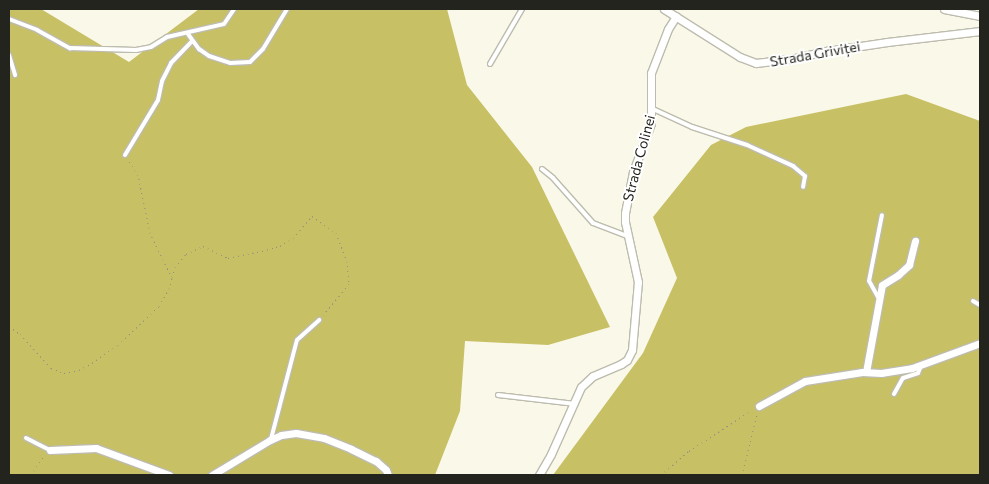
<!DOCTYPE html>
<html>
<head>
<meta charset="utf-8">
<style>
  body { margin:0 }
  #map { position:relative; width:989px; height:484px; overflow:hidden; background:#f9f8e9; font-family:Commissioner,sans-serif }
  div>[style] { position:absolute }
  .forest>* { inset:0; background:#c8c065 }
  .path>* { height:1px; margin-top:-0.5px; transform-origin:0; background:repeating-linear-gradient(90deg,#8e8e83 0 1px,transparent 0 5px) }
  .roads { filter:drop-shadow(1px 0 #bdbcae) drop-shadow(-1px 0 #bdbcae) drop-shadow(0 1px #bdbcae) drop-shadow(0 -1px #bdbcae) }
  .service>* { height:4px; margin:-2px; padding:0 2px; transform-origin:2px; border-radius:2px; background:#fff }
  .minor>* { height:7px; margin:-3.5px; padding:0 3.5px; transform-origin:3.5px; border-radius:3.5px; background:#fff }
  span { translate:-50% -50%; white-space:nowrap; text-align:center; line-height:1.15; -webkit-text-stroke:4px #fff; paint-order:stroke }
  .street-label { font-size:14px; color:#24241e }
  .frame { position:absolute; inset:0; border:10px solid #24241e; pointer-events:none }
</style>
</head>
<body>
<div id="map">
  <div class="forest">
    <div style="clip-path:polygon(9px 9px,41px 9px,129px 62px,199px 9px,447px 9px,467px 85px,532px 167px,610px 327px,548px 345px,465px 341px,460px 411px,435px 475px,9px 475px)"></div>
    <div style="clip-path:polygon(906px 94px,980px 121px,980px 475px,553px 475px,643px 353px,677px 278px,653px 217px,711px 145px,746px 127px)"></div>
  </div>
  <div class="path">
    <div style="left:172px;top:277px;width:10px;rotate:-73deg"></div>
    <div style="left:175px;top:267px;width:17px;rotate:-50deg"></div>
    <div style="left:186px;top:254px;width:19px;rotate:-25deg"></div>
    <div style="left:203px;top:246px;width:28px;rotate:26deg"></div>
    <div style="left:228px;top:258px;width:35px;rotate:-12deg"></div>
    <div style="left:262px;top:251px;width:19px;rotate:-16deg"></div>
    <div style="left:280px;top:246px;width:15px;rotate:-32deg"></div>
    <div style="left:293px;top:238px;width:29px;rotate:-49deg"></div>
    <div style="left:312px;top:216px;width:29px;rotate:35deg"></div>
    <div style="left:336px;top:233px;width:30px;rotate:69deg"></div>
    <div style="left:347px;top:261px;width:23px;rotate:85deg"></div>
    <div style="left:349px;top:284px;width:40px;rotate:130deg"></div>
    <div style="left:9px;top:326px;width:14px;rotate:36deg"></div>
    <div style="left:20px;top:334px;width:46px;rotate:47.6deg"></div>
    <div style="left:51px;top:368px;width:14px;rotate:21deg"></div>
    <div style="left:64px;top:373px;width:15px;rotate:-11deg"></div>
    <div style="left:79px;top:370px;width:15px;rotate:-28deg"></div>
    <div style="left:92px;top:363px;width:32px;rotate:-35deg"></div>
    <div style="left:118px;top:345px;width:57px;rotate:-43.6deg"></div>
    <div style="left:159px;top:306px;width:20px;rotate:-60deg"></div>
    <div style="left:169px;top:289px;width:11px;rotate:-75deg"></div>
    <div style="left:172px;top:278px;width:50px;rotate:-116.1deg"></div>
    <div style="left:150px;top:233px;width:59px;rotate:-101.7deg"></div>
    <div style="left:138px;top:175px;width:18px;rotate:-124deg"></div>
    <div style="left:31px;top:475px;width:23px;rotate:-56deg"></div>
    <div style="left:661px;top:475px;width:37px;rotate:-41deg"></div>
    <div style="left:689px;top:451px;width:75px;rotate:-33.1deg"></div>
    <div style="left:742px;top:475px;width:63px;rotate:-76.2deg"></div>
  </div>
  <div class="roads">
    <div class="service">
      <div style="left:9px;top:19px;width:30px;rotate:21deg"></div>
      <div style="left:37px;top:30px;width:38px;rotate:29deg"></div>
      <div style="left:70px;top:48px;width:66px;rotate:1.7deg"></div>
      <div style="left:136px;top:50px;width:15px;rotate:-11deg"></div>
      <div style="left:151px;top:47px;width:19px;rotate:-32deg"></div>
      <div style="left:167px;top:37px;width:58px;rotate:-12.8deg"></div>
      <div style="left:224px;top:24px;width:18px;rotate:-56deg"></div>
      <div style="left:188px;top:34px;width:19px;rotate:54deg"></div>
      <div style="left:199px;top:49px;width:12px;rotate:35deg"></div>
      <div style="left:209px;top:56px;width:22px;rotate:18deg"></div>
      <div style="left:230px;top:63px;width:20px;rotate:-3deg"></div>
      <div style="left:250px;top:62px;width:18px;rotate:-45deg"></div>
      <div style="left:263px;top:49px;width:47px;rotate:-59deg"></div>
      <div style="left:9px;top:55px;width:21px;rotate:73deg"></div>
      <div style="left:490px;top:64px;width:64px;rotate:-59.8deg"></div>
      <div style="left:653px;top:109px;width:43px;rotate:24.8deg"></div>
      <div style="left:692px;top:127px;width:58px;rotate:18.1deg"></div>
      <div style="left:747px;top:145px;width:51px;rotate:24.5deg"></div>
      <div style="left:793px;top:166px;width:16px;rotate:40deg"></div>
      <div style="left:805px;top:176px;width:11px;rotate:100deg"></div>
      <div style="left:125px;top:155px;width:64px;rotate:-59deg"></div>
      <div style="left:158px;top:100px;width:19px;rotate:-78deg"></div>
      <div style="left:162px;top:81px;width:20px;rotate:-63deg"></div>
      <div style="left:171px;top:63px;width:30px;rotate:-46deg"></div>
      <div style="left:542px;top:169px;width:14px;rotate:39deg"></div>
      <div style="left:553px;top:178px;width:60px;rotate:48.4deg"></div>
      <div style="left:593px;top:223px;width:39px;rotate:21deg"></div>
      <div style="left:878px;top:297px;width:18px;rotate:-119deg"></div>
      <div style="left:869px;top:281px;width:67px;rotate:-78.9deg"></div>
      <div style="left:973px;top:301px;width:8px;rotate:30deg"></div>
      <div style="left:894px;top:394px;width:18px;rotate:-61deg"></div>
      <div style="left:903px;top:378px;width:16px;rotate:-18deg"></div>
      <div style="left:918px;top:373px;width:8px;rotate:-67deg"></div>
      <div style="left:498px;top:395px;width:78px;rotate:6.7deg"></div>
      <div style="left:26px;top:438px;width:27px;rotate:27deg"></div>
      <div style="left:271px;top:439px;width:102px;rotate:-75.3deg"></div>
      <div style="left:297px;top:340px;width:30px;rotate:-42deg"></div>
    </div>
    <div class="minor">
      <div style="left:664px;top:9px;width:90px;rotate:32.3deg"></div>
      <div style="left:740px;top:57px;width:17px;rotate:21deg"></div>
      <div style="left:756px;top:63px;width:35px;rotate:-7deg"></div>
      <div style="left:791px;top:59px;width:37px;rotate:-13deg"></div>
      <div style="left:827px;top:51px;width:61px;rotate:-8.5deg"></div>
      <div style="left:887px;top:42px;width:94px;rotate:-6.7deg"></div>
      <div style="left:944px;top:9px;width:37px;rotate:11deg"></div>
      <div style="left:866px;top:372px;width:88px;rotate:-79.6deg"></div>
      <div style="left:882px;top:285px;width:19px;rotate:-32deg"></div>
      <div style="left:898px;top:275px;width:15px;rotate:-42deg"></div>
      <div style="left:909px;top:265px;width:25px;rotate:-76deg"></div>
      <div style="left:759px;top:406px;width:52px;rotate:-28.5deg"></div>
      <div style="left:805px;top:381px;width:58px;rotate:-9deg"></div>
      <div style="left:862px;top:372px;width:19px;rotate:3deg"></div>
      <div style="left:881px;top:373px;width:31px;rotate:-9deg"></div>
      <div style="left:912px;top:368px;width:72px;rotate:-20.2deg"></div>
      <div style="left:50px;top:450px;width:46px;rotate:-2.5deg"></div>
      <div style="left:96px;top:448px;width:78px;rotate:20.3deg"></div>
      <div style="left:212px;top:475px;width:68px;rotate:-31.1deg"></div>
      <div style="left:270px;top:440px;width:12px;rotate:-24deg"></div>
      <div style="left:281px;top:435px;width:15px;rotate:-8deg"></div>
      <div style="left:296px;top:433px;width:28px;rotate:10deg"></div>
      <div style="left:324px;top:438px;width:29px;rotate:22deg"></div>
      <div style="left:351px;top:449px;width:28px;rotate:26deg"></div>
      <div style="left:376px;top:461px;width:13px;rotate:42deg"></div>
      <div style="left:386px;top:470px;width:5px;rotate:68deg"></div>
      <div style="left:539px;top:475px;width:24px;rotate:-60deg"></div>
      <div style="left:551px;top:454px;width:73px;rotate:-65.9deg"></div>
      <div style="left:581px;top:387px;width:16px;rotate:-43deg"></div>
      <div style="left:593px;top:376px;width:30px;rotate:-23deg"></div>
      <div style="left:621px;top:364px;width:7px;rotate:-34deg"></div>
      <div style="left:627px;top:360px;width:11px;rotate:-63deg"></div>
      <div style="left:632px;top:350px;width:68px;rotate:-85deg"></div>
      <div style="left:638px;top:282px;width:61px;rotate:-102.2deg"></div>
      <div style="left:625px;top:222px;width:9px;rotate:-90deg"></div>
      <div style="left:625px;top:213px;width:42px;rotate:-79deg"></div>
      <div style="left:633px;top:172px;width:52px;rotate:-69.8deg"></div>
      <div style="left:651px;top:123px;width:50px;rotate:-90deg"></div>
      <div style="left:651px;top:73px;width:47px;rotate:-68.9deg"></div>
      <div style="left:668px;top:29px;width:15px;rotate:-58deg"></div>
    </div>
  </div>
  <div class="street-label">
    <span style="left:815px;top:54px;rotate:-10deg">Strada Griviței</span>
    <span style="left:639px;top:158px;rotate:-75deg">Strada Colinei</span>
  </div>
  <div class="frame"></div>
</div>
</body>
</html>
